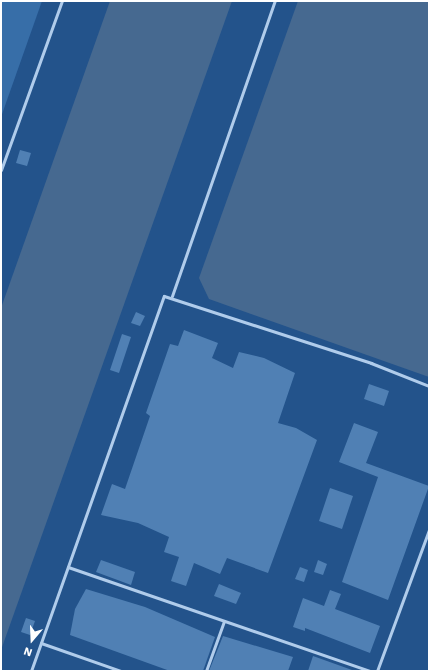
<!DOCTYPE html>
<html>
<head>
<meta charset="utf-8">
<style>
  body { margin:0 }
  #map { position:relative; width:430px; height:672px; overflow:hidden; background:#23538b; font-family:"Work Sans",sans-serif }
  div>[style] { position:absolute }
  .green>* { inset:0; background:#376ea8 }
  .water>* { inset:0; background:#466990 }
  .building>* { inset:0; background:#5080b4 }
  .lane>* { height:3px; margin:-1.5px; padding:0 1.5px; transform-origin:1.5px; border-radius:1.5px; background:#b0cceb }
  span { translate:-50% -50%; white-space:nowrap; text-align:center; line-height:1.15; -webkit-text-stroke:3px #23538b; paint-order:stroke }
  .frame { position:absolute; inset:0; border:2px solid #fff; pointer-events:none }
  .north { position:absolute; left:12px; top:620px; width:40px; height:40px; -webkit-text-stroke:3px #23538b; paint-order:stroke; rotate:199deg; font-size:11px; font-weight:700; line-height:16px; text-align:center; color:#fff }
  .north::after { content:''; display:block; margin:auto; width:14px; height:18px; background:#fff; clip-path:polygon(50% 0,100% 100%,50% 72%,0 100%) }
</style>
</head>
<body>
<div id="map">
  <div class="green">
    <div style="clip-path:polygon(1px 1px,42px 1px,1px 117px)"></div>
  </div>
  <div class="water">
    <div style="clip-path:polygon(110px 1px,232px 1px,1px 650px,1px 308px)"></div>
    <div style="clip-path:polygon(298px 1px,429px 1px,429px 377px,209px 299px,199px 278px)"></div>
  </div>
  <div class="building">
    <div style="clip-path:polygon(20px 150px,31px 153px,27px 166px,16px 163px)"></div>
    <div style="clip-path:polygon(136px 312px,145px 316px,140px 326px,131px 323px)"></div>
    <div style="clip-path:polygon(184px 330px,218px 343px,212px 358px,233px 368px,239px 352px,264px 358px,295px 373px,278px 423px,296px 428px,317px 440px,268px 573px,227px 558px,220px 574px,194px 563px,186px 586px,171px 581px,179px 557px,164px 552px,169px 537px,138px 523px,101px 515px,112px 484px,125px 489px,150px 416px,146px 413px,170px 344px,178px 346px)"></div>
    <div style="clip-path:polygon(122px 334px,131px 337px,119px 373px,110px 370px)"></div>
    <div style="clip-path:polygon(369px 384px,389px 391px,384px 406px,364px 399px)"></div>
    <div style="clip-path:polygon(354px 423px,378px 432px,366px 463px,429px 486px,388px 600px,342px 582px,378px 477px,339px 462px)"></div>
    <div style="clip-path:polygon(330px 488px,353px 496px,342px 529px,319px 521px)"></div>
    <div style="clip-path:polygon(101px 560px,135px 572px,131px 585px,96px 572px)"></div>
    <div style="clip-path:polygon(318px 560px,327px 564px,323px 575px,314px 572px)"></div>
    <div style="clip-path:polygon(300px 567px,308px 570px,304px 582px,295px 579px)"></div>
    <div style="clip-path:polygon(219px 584px,241px 593px,236px 604px,214px 596px)"></div>
    <div style="clip-path:polygon(86px 589px,145px 607px,215px 637px,203px 671px,170px 671px,70px 635px,75px 609px)"></div>
    <div style="clip-path:polygon(330px 590px,341px 594px,335px 609px,380px 626px,370px 653px,305px 628px,305px 631px,293px 627px,303px 598px,324px 606px)"></div>
    <div style="clip-path:polygon(26px 618px,35px 621px,30px 635px,21px 632px)"></div>
    <div style="clip-path:polygon(223px 636px,293px 657px,288px 671px,209px 671px)"></div>
    <div style="clip-path:polygon(313px 656px,352px 670px,352px 671px,308px 671px)"></div>
  </div>
  <div class="lane">
    <div style="left:1px;top:170px;width:180px;rotate:-70.2deg"></div>
    <div style="left:172px;top:296px;width:312px;rotate:-70.8deg"></div>
    <div style="left:68px;top:567px;width:319px;rotate:19deg"></div>
    <div style="left:41px;top:643px;width:85px;rotate:19.3deg"></div>
    <div style="left:31px;top:671px;width:398px;rotate:-70.5deg"></div>
    <div style="left:164px;top:296px;width:218px;rotate:17.9deg"></div>
    <div style="left:371px;top:363px;width:62px;rotate:21.6deg"></div>
    <div style="left:206px;top:671px;width:53px;rotate:-70.2deg"></div>
    <div style="left:377px;top:671px;width:150px;rotate:-69.8deg"></div>
  </div>
  <div class="frame"></div>
  <div class="north">N</div>
</div>
</body>
</html>
